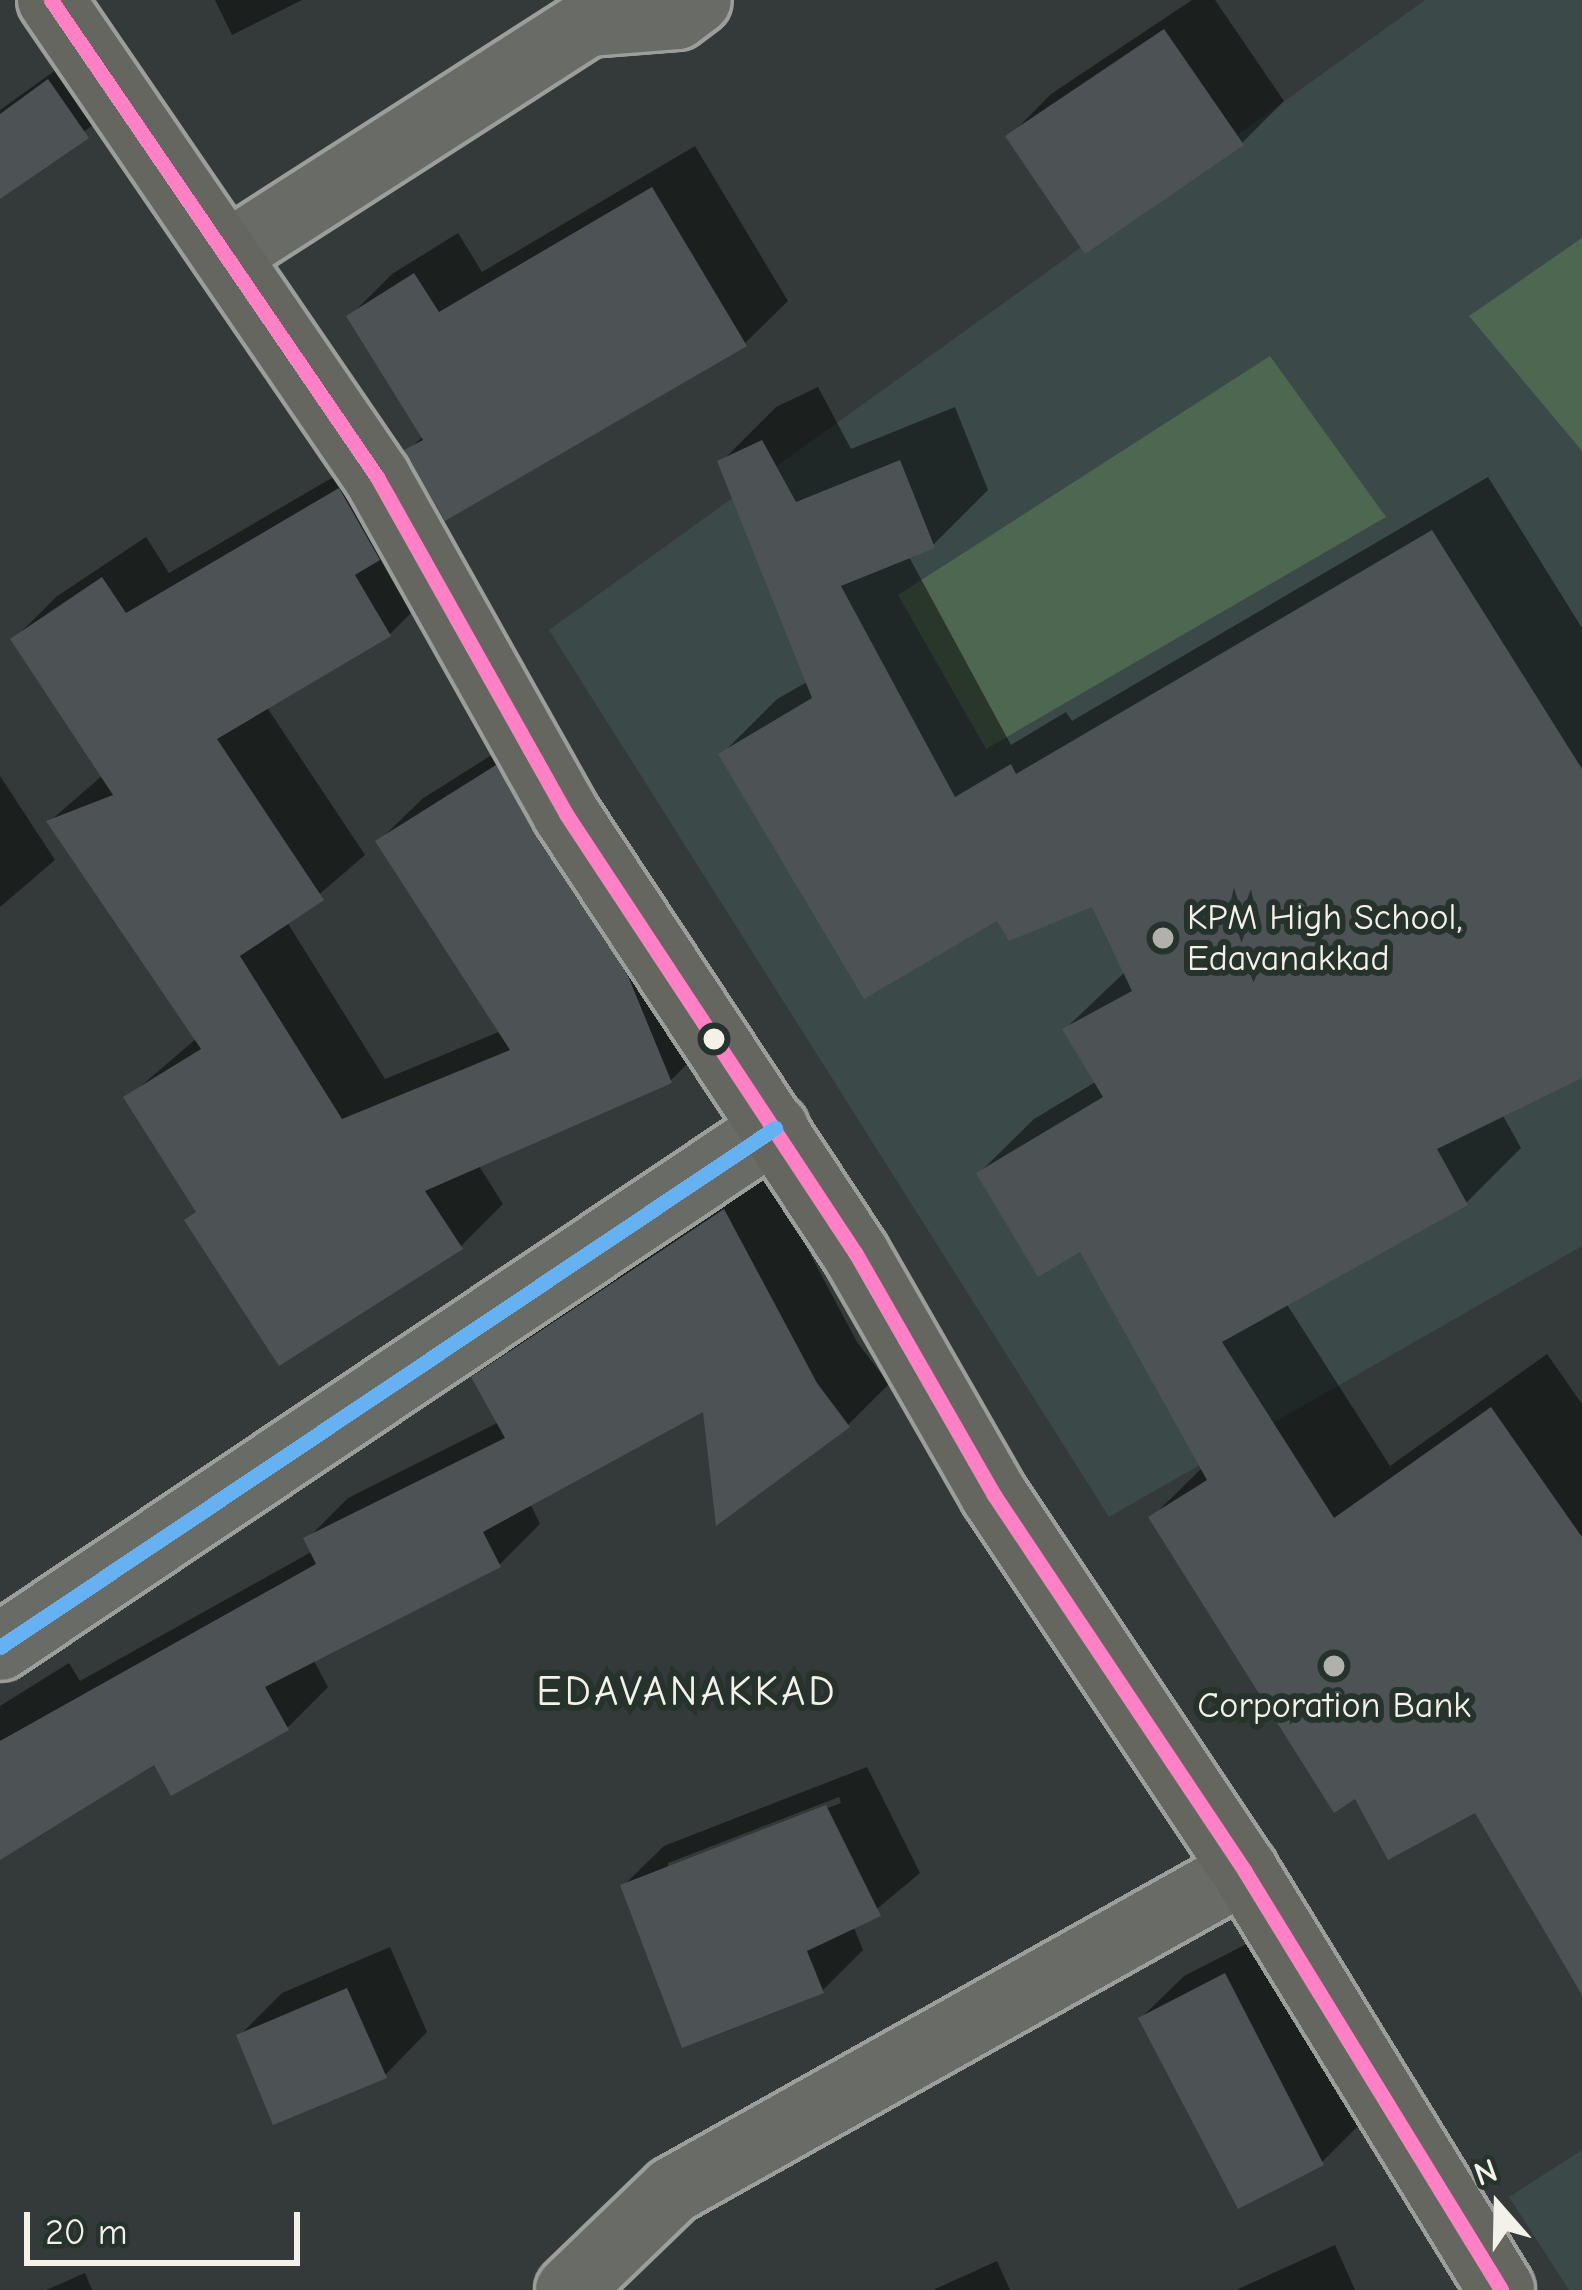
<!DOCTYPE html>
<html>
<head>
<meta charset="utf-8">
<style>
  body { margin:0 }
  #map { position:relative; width:1582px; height:2290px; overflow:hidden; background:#343a39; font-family:"Comic Neue",sans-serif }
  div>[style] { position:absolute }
  .built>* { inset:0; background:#3b4949 }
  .green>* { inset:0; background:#4e6751 }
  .shadow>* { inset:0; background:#0007 }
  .building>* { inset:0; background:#4d5355 }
  .roads { filter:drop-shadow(3px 0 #9b9e9b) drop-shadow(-3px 0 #9b9e9b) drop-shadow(0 3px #9b9e9b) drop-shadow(0 -3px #9b9e9b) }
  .minor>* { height:66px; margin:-33px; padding:0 33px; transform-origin:33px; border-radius:33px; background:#686b66 }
  .major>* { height:66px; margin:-33px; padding:0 33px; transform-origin:33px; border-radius:33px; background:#656660 }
  .bus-1>* { height:15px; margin:-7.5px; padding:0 7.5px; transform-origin:7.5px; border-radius:7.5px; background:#ff80c5 }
  .bus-2>* { height:15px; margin:-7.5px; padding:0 7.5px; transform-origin:7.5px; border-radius:7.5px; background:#66b1f2 }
  .dots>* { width:33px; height:33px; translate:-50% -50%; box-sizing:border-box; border:6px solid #26332d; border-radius:50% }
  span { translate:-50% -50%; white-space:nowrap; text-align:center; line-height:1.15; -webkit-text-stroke:12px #26332d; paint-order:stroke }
  .poi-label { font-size:36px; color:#f4f1e8 }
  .left { translate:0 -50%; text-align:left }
  .quarter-label { font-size:42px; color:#f4f1e8; letter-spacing:3px }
  .north { position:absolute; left:1438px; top:2146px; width:120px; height:120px; -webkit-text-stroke:9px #26332d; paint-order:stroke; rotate:340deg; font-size:33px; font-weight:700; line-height:48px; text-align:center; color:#f4f1e8 }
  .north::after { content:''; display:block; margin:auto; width:42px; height:54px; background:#f4f1e8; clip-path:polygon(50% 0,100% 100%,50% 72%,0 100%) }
  .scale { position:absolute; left:24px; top:2212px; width:276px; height:54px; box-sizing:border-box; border:6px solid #f4f1e8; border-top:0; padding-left:15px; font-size:36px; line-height:42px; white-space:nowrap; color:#f4f1e8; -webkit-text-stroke:9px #26332d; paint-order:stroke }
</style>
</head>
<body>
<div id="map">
  <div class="built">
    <div style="clip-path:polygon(1425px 0,1582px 0,1582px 1246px,1109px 1517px,549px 630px)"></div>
    <div style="clip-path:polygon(1582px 2150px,1582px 2290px,1569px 2290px,1509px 2197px)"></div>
  </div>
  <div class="green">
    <div style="clip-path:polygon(1582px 238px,1582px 451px,1469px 316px)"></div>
    <div style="clip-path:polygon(1270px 356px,1386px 517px,986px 749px,898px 595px)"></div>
  </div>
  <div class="shadow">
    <div style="clip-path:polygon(215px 0,302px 0,232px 35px)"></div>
    <div style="clip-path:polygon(1192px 0,1215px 0,1284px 101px,1242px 143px,1009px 137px,1051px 94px)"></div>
    <div style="clip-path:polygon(71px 59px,109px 113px,0 194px,0 110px)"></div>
    <div style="clip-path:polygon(695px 146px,788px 301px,745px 343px,408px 451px,424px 435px,350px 316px,392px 274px,458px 233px,482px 272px)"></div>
    <div style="clip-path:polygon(818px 387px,851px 449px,955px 407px,988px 490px,933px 545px,908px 555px,1011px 745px,1066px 712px,1072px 721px,1488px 477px,1582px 628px,1582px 1075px,1502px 1114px,1521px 1148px,1466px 1203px,1286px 1303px,1390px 1466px,1547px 1354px,1582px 1404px,1582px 1989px,1476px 1809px,1356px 1795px,1151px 1518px,1203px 1467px,1081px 1248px,979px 1173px,1034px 1119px,1097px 1081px,1065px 1029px,1126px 971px,1094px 903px,998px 917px,722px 754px,777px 699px,809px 681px,721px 462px,776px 407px)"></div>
    <div style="clip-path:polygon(383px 448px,432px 592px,390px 634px,266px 706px,365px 855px,287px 922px,385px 1079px,501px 1031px,379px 841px,422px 799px,539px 725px,713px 1038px,670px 1081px,479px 1166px,503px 1204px,461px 1246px,198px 1210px,127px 1098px,197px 1038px,50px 821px,103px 775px,14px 639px,56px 597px,146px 537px,169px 573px)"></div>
    <div style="clip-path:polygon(0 776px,55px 860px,0 907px)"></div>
    <div style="clip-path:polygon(766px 1171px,857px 1342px,889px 1384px,848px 1425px,705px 1407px,530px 1503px,540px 1524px,499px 1565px,313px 1659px,328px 1687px,287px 1728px,155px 1761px,0 1856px,0 1706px,69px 1663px,80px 1681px,313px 1551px,307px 1539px,348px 1498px,499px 1422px,474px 1377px,515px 1336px)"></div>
    <div style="clip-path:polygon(evenodd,867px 1767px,920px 1873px,854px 1928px,863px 1950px,822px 1991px,623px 1886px,664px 1846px,867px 1767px,839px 1797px,841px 1803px,668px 1870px,668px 1863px,839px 1797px)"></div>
    <div style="clip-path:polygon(1268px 1933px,1364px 2120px,1322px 2162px,1141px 2018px,1184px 1976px)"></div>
    <div style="clip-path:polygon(390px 1947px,427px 2032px,385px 2075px,239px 2036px,282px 1993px)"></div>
    <div style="clip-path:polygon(1335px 2245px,1355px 2290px,1236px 2290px)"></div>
    <div style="clip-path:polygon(997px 2261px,1010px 2290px,933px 2290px)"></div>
    <div style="clip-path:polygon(85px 2273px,92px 2290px,46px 2290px)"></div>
  </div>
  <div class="building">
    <div style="clip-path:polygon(1164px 29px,1244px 145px,1085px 254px,1005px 136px)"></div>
    <div style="clip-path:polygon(48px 79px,89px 138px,0 199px,0 114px)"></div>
    <div style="clip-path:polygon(652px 187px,747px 346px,445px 521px,404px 450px,423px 440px,346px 316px,414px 273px,439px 312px)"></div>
    <div style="clip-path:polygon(762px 440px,796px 502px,900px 460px,935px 548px,841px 586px,955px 797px,1011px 764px,1016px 774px,1432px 530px,1582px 769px,1582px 1078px,1437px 1149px,1468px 1205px,1222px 1342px,1334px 1518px,1491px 1407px,1582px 1537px,1582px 1995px,1475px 1813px,1388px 1860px,1355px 1799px,1334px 1813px,1148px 1517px,1207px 1480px,1080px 1252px,1038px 1277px,976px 1173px,1103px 1097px,1062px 1029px,1132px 991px,1092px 907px,1009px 941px,997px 921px,864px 999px,718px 754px,812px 698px,717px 461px)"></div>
    <div style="clip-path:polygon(339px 488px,380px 560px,355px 575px,391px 636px,217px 739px,324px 900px,240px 956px,342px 1119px,510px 1050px,375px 841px,496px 765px,628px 976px,672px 1083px,425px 1191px,463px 1249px,279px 1366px,184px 1220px,196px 1212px,123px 1097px,201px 1049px,46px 821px,113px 795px,10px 639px,102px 577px,126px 613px)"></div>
    <div style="clip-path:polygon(724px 1209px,817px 1383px,850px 1427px,716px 1526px,703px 1412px,483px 1532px,501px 1567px,265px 1687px,289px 1730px,171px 1796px,154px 1765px,0 1860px,0 1741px,316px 1564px,303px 1538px,505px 1438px,471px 1377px)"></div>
    <div style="clip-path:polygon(826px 1805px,881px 1916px,807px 1951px,824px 1993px,682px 2048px,620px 1885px)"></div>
    <div style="clip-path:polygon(1225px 1973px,1324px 2165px,1238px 2209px,1138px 2018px)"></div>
    <div style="clip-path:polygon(347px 1988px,387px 2078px,273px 2125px,236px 2035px)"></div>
  </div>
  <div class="roads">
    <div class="minor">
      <div style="left:231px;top:252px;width:424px;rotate:-32.7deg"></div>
      <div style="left:588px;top:23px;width:89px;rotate:-4.5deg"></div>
      <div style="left:677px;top:16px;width:26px;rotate:-37deg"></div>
      <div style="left:0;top:1647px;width:933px;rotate:-33.81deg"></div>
      <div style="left:569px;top:2290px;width:144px;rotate:-43.9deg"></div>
      <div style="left:673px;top:2190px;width:655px;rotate:-29.27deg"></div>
    </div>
    <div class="major">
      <div style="left:51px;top:0;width:578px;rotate:55.65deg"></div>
      <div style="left:377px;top:477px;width:386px;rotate:60.7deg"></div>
      <div style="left:566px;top:814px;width:527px;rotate:56.61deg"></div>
      <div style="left:856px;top:1254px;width:278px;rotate:60.2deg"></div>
      <div style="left:994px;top:1495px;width:451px;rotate:56.3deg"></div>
      <div style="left:1244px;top:1870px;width:492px;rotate:58.5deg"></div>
    </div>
  </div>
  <div class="bus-1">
    <div style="left:51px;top:0;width:578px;rotate:55.65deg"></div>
    <div style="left:377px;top:477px;width:386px;rotate:60.7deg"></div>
    <div style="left:566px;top:814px;width:527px;rotate:56.61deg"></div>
    <div style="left:856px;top:1254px;width:278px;rotate:60.2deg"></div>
    <div style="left:994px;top:1495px;width:451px;rotate:56.3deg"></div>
    <div style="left:1244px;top:1870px;width:492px;rotate:58.5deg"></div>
  </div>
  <div class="bus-2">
    <div style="left:0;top:1647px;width:933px;rotate:-33.81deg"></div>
  </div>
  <div class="dots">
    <div style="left:1163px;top:938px;background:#b1b1ab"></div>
    <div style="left:714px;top:1039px;background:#f4f1e8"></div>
    <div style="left:1334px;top:1666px;background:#b1b1ab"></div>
  </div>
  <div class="poi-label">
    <span class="left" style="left:1187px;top:938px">KPM High School,<br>Edavanakkad</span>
    <span style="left:1334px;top:1706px">Corporation Bank</span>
  </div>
  <div class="quarter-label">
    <span style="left:687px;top:1692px">EDAVANAKKAD</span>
  </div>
  <div class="north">N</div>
  <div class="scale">20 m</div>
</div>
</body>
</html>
